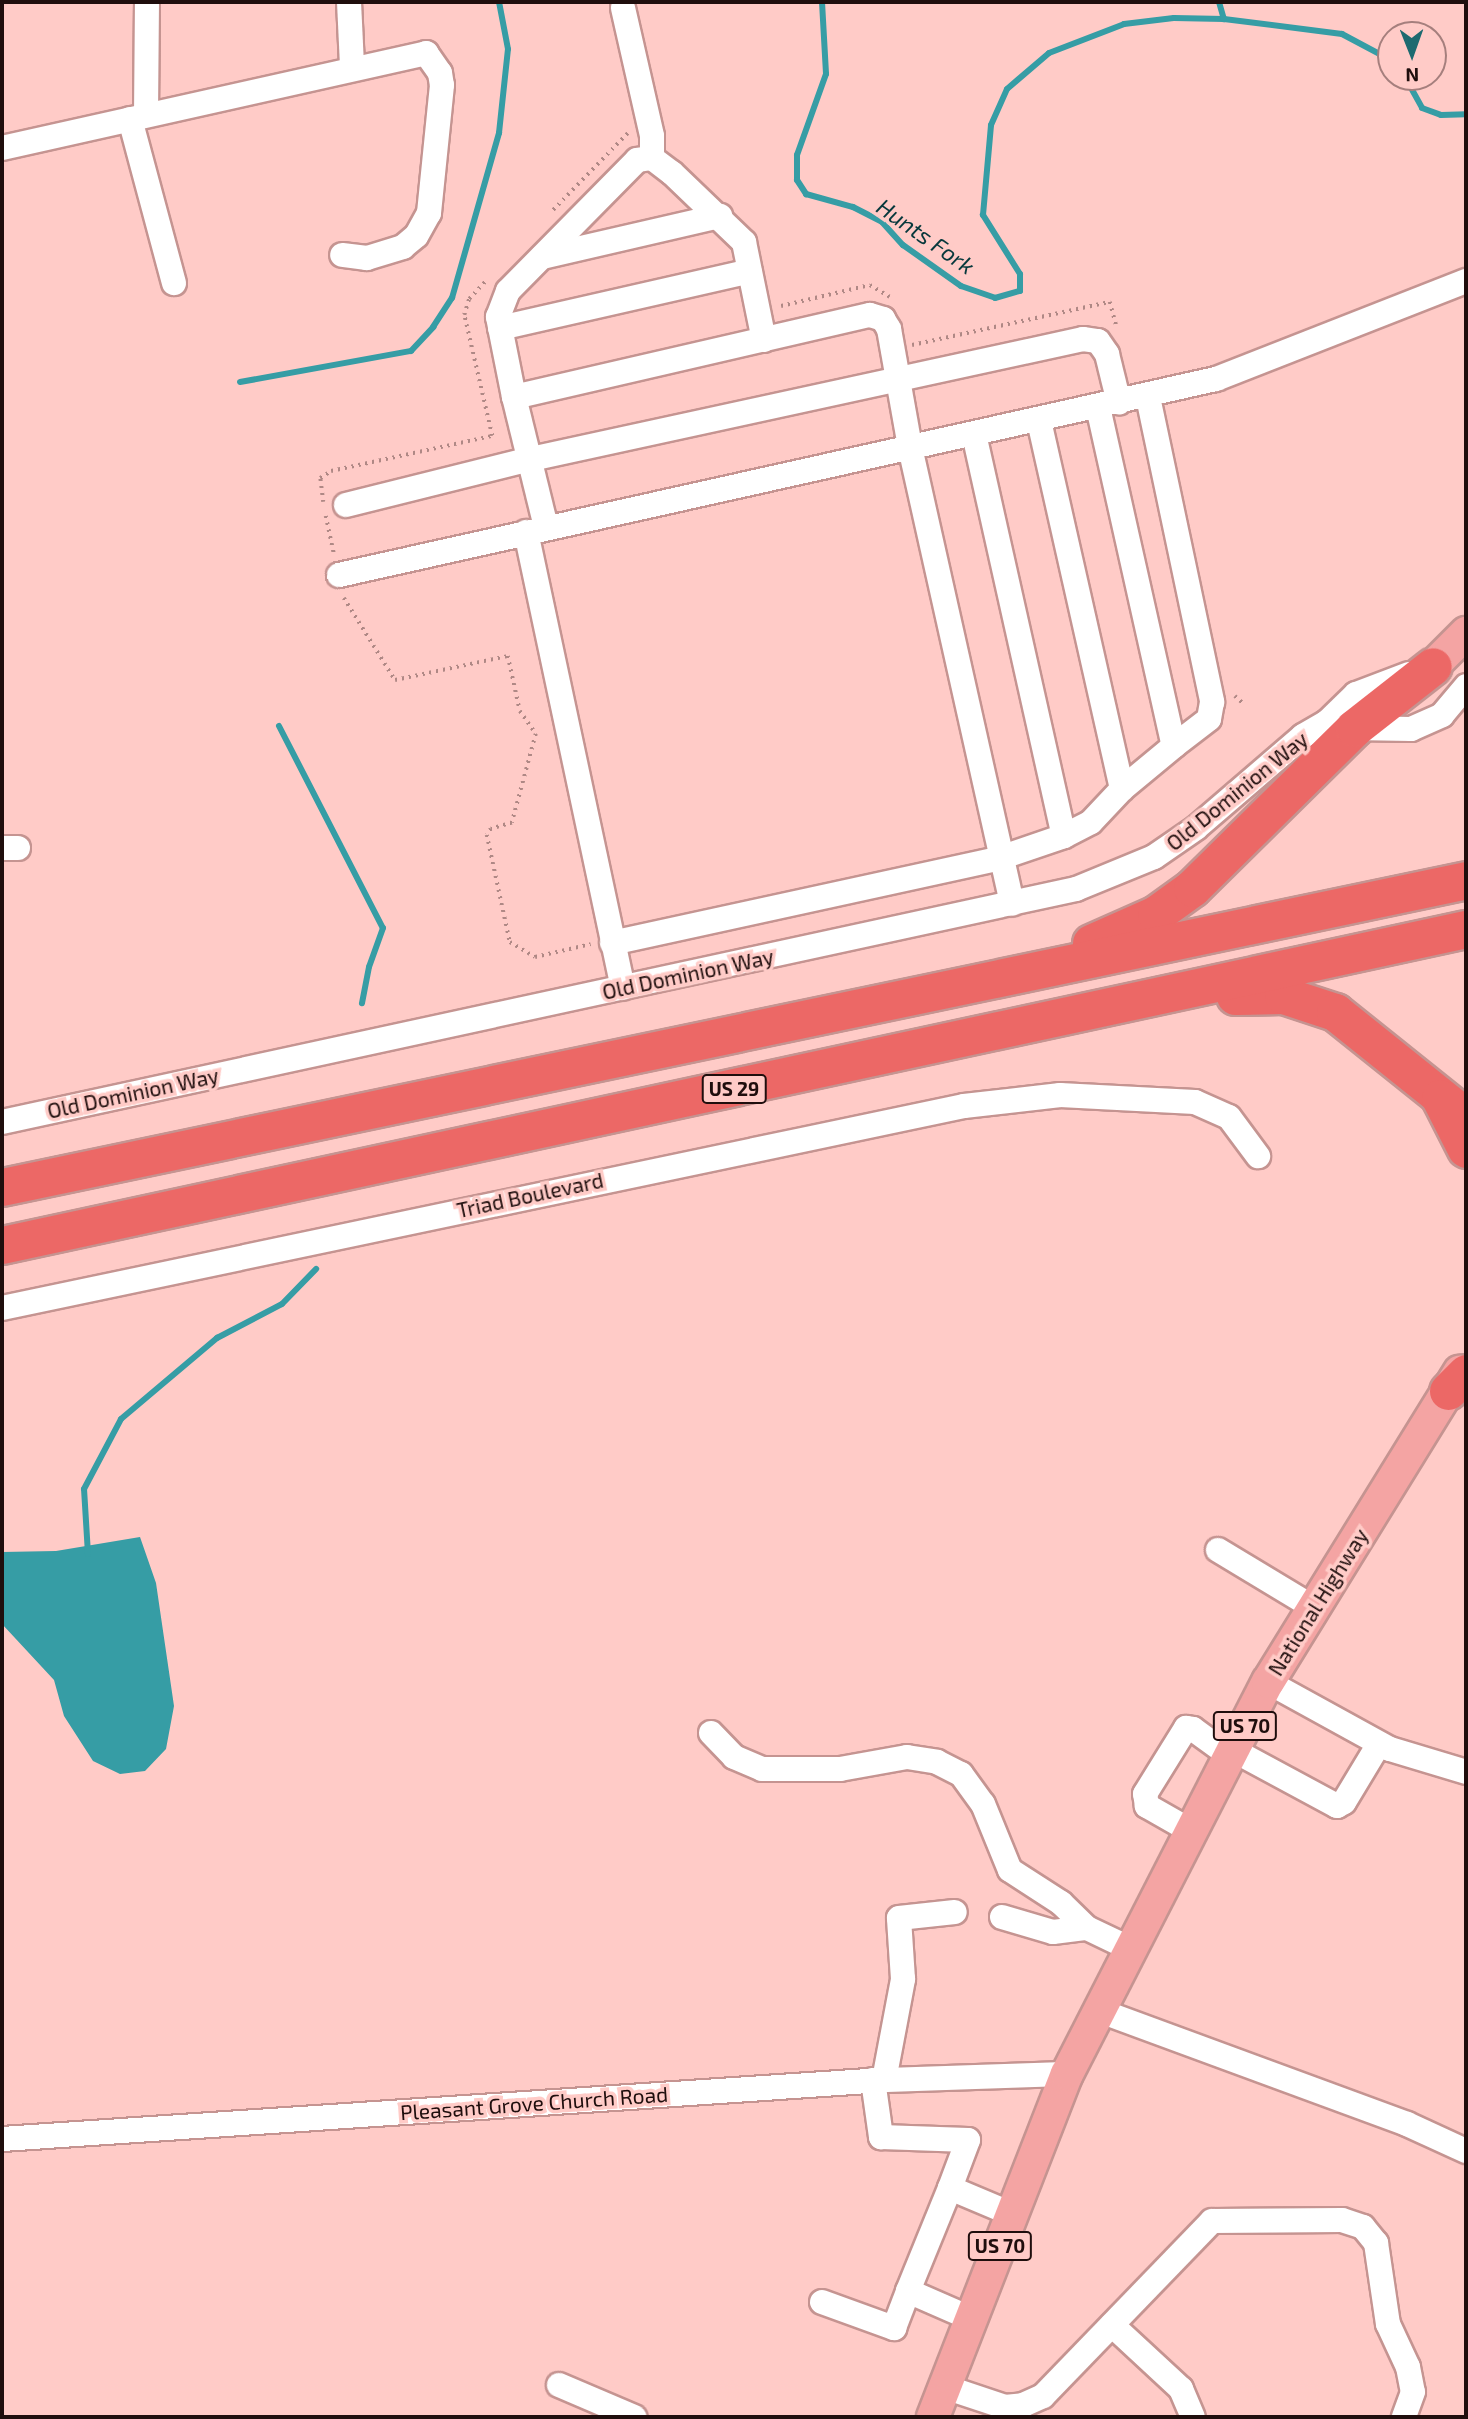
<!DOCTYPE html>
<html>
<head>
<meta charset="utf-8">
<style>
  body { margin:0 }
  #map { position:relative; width:1468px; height:2419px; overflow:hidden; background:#ffcbc7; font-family:"Exo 2",sans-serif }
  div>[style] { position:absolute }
  .water>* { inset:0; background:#369da5 }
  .stream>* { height:6px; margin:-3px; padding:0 3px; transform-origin:3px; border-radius:3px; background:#369da5 }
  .path>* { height:3.5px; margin-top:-1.75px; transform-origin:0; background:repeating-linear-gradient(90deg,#af8885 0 2px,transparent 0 7px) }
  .roads { filter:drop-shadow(2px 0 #c59491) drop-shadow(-2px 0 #c59491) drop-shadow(0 2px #c59491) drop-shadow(0 -2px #c59491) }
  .minor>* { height:24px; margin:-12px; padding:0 12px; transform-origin:12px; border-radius:12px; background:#fff }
  .major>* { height:32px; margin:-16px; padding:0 16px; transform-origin:16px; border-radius:16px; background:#f4a4a3 }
  .highway>* { height:37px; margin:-18.5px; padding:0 18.5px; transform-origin:18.5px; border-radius:18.5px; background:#ec6866 }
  span { translate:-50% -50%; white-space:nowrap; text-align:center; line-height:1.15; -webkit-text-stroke:7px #ffcbc7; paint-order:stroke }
  .shield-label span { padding:2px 5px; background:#ffcbc7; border:2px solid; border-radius:5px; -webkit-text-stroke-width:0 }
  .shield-label { font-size:19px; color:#1f0e0d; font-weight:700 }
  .street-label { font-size:21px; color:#1f0e0d }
  .water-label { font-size:23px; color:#07383c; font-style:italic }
  .frame { position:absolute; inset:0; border:4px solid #1f0e0d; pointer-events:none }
  .north { position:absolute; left:1377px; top:21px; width:70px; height:70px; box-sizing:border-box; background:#ffcbc7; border:2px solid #a57f7d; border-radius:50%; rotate:179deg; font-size:19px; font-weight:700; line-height:28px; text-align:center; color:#1f0e0d }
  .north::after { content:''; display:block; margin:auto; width:24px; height:32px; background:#1d6a70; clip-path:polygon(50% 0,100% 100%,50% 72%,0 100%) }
</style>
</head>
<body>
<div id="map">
  <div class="water">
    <div style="clip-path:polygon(140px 1537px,156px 1583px,174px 1706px,166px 1749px,145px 1771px,120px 1774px,93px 1761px,64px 1716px,54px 1680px,2px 1624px,2px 1552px,56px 1551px)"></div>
  </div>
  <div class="stream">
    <div style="left:822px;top:2px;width:72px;rotate:86.8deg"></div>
    <div style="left:826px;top:74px;width:86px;rotate:109.7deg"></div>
    <div style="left:797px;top:155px;width:25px;rotate:90deg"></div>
    <div style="left:797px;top:180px;width:17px;rotate:57deg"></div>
    <div style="left:806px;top:194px;width:49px;rotate:15.5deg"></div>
    <div style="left:853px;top:207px;width:33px;rotate:27deg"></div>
    <div style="left:882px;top:222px;width:31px;rotate:48deg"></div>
    <div style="left:903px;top:245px;width:71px;rotate:35.3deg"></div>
    <div style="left:961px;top:286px;width:36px;rotate:19deg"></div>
    <div style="left:995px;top:298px;width:26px;rotate:-16deg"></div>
    <div style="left:1020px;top:291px;width:17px;rotate:-90deg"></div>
    <div style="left:1020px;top:274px;width:70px;rotate:-122.1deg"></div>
    <div style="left:983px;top:215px;width:90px;rotate:-84.9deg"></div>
    <div style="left:991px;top:125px;width:39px;rotate:-66deg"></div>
    <div style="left:1007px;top:89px;width:55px;rotate:-40.6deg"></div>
    <div style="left:1049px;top:53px;width:80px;rotate:-21.1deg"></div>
    <div style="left:1124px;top:24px;width:50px;rotate:-6.8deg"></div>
    <div style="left:1174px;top:18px;width:50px;rotate:1.1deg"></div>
    <div style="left:1224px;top:19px;width:119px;rotate:7.2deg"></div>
    <div style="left:1342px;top:34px;width:55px;rotate:28deg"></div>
    <div style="left:1219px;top:2px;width:18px;rotate:74deg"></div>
    <div style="left:1405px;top:77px;width:35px;rotate:61deg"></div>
    <div style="left:1422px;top:108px;width:20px;rotate:20deg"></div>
    <div style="left:1441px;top:115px;width:25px;rotate:-2deg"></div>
    <div style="left:240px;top:382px;width:174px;rotate:-10.3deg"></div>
    <div style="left:411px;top:351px;width:33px;rotate:-47deg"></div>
    <div style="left:433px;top:327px;width:35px;rotate:-57deg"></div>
    <div style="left:452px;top:298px;width:172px;rotate:-74.1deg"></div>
    <div style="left:499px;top:133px;width:84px;rotate:-83.9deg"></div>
    <div style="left:508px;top:49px;width:48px;rotate:-100.8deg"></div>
    <div style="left:279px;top:726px;width:227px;rotate:62.8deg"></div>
    <div style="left:383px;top:928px;width:41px;rotate:109.7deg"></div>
    <div style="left:369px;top:967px;width:37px;rotate:101deg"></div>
    <div style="left:88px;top:1554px;width:65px;rotate:-93.5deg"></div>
    <div style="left:84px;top:1489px;width:79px;rotate:-62.1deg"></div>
    <div style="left:121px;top:1419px;width:126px;rotate:-40.2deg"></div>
    <div style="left:217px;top:1338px;width:73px;rotate:-27.6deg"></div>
    <div style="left:282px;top:1304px;width:49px;rotate:-45.8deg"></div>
  </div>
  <div class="path">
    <div style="left:553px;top:210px;width:107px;rotate:-45.8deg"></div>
    <div style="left:781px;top:306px;width:91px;rotate:-13.3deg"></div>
    <div style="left:870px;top:285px;width:23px;rotate:31deg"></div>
    <div style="left:912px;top:345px;width:203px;rotate:-12.3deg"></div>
    <div style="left:1110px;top:302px;width:24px;rotate:75deg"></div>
    <div style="left:323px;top:502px;width:24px;rotate:-97deg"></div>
    <div style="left:320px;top:478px;width:13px;rotate:-32deg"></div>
    <div style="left:331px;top:471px;width:165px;rotate:-12.3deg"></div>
    <div style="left:492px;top:436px;width:124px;rotate:-103deg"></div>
    <div style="left:464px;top:315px;width:17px;rotate:-73deg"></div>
    <div style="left:469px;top:299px;width:26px;rotate:-47deg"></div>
    <div style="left:326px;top:516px;width:38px;rotate:78deg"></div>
    <div style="left:344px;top:598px;width:97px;rotate:58.1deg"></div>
    <div style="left:395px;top:680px;width:116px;rotate:-12deg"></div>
    <div style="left:508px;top:656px;width:56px;rotate:77.7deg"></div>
    <div style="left:520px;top:711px;width:28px;rotate:55deg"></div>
    <div style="left:536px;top:734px;width:92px;rotate:105.1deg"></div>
    <div style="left:512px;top:823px;width:22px;rotate:164deg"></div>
    <div style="left:491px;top:829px;width:7px;rotate:124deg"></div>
    <div style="left:487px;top:835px;width:109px;rotate:77.9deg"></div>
    <div style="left:510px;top:942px;width:29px;rotate:31deg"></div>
    <div style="left:535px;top:957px;width:57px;rotate:-13.1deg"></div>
    <div style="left:1235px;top:696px;width:12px;rotate:42deg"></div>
  </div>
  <div class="roads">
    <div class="minor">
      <div style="left:349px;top:2px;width:64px;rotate:87.3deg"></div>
      <div style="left:623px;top:8px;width:131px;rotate:77.2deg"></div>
      <div style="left:652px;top:136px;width:22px;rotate:90deg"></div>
      <div style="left:146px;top:115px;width:113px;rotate:-89.5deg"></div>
      <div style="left:130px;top:119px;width:170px;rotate:75deg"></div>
      <div style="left:2px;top:148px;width:435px;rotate:-12.6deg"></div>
      <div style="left:426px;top:53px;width:24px;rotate:55deg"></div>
      <div style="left:440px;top:73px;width:12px;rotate:81deg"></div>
      <div style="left:442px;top:85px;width:129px;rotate:95.8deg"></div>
      <div style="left:429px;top:213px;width:26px;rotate:119deg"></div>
      <div style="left:416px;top:236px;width:17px;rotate:140deg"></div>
      <div style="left:403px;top:247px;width:38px;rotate:163deg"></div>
      <div style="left:367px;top:258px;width:25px;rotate:-173deg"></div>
      <div style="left:542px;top:257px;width:183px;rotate:-13deg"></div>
      <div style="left:500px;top:328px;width:256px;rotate:-12.8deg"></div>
      <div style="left:514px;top:397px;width:82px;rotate:-101.3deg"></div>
      <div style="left:498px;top:317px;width:28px;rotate:-69deg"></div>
      <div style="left:508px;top:291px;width:184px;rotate:-45.4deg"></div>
      <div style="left:637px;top:160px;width:15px;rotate:-8deg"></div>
      <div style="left:652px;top:158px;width:25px;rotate:37deg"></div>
      <div style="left:672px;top:173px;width:100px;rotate:43.8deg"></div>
      <div style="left:744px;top:242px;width:100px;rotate:78.5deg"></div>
      <div style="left:1148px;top:397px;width:312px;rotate:78.1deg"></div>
      <div style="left:1212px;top:702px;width:17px;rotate:100deg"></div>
      <div style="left:1209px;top:719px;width:44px;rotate:142.4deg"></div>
      <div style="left:1098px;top:407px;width:347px;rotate:77.4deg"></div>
      <div style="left:1174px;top:746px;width:67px;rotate:140.4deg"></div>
      <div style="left:974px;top:434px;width:412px;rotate:77.4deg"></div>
      <div style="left:346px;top:505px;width:191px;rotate:-14deg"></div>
      <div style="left:531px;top:459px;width:565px;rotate:-12.26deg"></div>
      <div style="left:1083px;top:339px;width:15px;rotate:8deg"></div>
      <div style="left:1098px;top:341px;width:16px;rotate:55deg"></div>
      <div style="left:1107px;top:354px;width:50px;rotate:76.2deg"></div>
      <div style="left:546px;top:527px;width:134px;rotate:-103.8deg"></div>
      <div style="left:514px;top:397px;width:365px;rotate:-13deg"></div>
      <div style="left:870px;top:315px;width:14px;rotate:17deg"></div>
      <div style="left:883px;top:319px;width:12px;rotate:59deg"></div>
      <div style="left:889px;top:329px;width:120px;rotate:79.9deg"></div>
      <div style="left:910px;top:447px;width:468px;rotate:77.4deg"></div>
      <div style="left:526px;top:532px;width:466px;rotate:78deg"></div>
      <div style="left:339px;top:575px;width:899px;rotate:-12.6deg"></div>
      <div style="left:1216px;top:379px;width:269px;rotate:-21.4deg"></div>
      <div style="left:1409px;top:674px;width:57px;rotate:159.3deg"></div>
      <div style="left:1356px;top:694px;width:40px;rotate:136deg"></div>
      <div style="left:1327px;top:722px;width:28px;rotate:13deg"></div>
      <div style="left:1354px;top:728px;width:57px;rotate:1deg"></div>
      <div style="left:1411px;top:729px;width:34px;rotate:-24deg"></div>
      <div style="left:1442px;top:715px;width:38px;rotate:-50deg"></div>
      <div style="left:2px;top:848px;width:16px"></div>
      <div style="left:612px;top:943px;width:391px;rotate:-12.3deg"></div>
      <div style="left:994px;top:860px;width:74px;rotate:-18.9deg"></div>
      <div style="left:1064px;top:836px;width:30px;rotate:-27deg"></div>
      <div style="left:1091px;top:822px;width:45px;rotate:-46.8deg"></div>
      <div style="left:1122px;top:789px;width:378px;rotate:-102.7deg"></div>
      <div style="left:2px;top:1122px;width:1099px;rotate:-12.24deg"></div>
      <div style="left:1076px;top:889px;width:84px;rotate:-22.3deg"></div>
      <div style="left:1154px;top:857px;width:51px;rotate:-34.6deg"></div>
      <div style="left:1196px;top:828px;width:141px;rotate:-40.7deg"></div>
      <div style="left:1303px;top:736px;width:28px;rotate:-30deg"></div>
      <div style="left:2px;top:1308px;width:983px;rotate:-11.86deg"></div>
      <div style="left:964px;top:1106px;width:97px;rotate:-6.5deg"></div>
      <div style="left:1060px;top:1095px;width:135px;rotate:3deg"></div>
      <div style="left:1195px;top:1102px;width:37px;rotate:24deg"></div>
      <div style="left:1229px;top:1117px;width:49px;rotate:53.4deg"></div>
      <div style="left:1218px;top:1550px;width:112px;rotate:31.1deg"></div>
      <div style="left:1268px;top:1682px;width:139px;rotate:28.8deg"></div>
      <div style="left:1390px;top:1749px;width:79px;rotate:16.8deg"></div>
      <div style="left:711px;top:1733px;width:33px;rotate:46deg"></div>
      <div style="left:734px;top:1757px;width:30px;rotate:23deg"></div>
      <div style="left:762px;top:1769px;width:78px"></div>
      <div style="left:840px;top:1769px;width:68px;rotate:-10.2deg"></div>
      <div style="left:907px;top:1757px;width:30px;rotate:9deg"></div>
      <div style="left:937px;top:1762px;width:27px;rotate:27deg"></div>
      <div style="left:961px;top:1774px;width:37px;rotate:54deg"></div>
      <div style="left:983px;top:1804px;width:71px;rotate:67.8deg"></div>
      <div style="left:1010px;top:1870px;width:61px;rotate:32.9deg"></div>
      <div style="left:1061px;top:1903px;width:36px;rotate:44deg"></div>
      <div style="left:1087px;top:1928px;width:49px;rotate:25.5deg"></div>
      <div style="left:1233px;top:1750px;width:118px;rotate:28.3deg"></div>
      <div style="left:1337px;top:1806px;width:8px;rotate:-30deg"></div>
      <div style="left:1344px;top:1802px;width:68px;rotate:-58.9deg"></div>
      <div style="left:1191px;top:1831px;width:51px;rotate:-150.4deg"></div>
      <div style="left:1147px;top:1806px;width:12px;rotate:-99deg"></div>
      <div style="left:1145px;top:1794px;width:78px;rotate:-58.2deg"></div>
      <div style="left:1186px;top:1728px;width:7px;rotate:8deg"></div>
      <div style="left:1193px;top:1729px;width:46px;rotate:36.1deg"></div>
      <div style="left:1002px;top:1917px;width:53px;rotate:16.4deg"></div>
      <div style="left:1053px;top:1932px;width:34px;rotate:-7deg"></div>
      <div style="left:1100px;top:2011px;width:327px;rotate:20.2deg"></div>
      <div style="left:1407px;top:2124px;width:65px;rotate:24.6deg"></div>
      <div style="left:873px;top:2080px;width:58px;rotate:82deg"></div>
      <div style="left:881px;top:2137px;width:87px;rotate:2deg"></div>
      <div style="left:968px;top:2140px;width:51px;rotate:110.6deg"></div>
      <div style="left:950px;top:2188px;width:67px;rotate:22.8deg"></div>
      <div style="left:884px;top:2080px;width:103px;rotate:-79.3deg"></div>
      <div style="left:903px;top:1979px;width:61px;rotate:-93.8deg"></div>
      <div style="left:899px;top:1918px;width:56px;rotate:-6.1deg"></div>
      <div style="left:2px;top:2139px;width:884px;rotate:-3.83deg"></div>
      <div style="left:884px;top:2080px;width:183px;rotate:-1.9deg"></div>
      <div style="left:950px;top:2188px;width:111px;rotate:112.2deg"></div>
      <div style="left:908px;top:2291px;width:70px;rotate:23.6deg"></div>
      <div style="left:822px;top:2302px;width:77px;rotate:19.9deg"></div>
      <div style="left:894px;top:2328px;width:40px;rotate:-69deg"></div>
      <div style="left:1112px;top:2325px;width:94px;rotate:42.8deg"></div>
      <div style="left:1181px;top:2389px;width:30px;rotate:67deg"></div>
      <div style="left:559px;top:2385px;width:82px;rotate:23.1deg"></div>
      <div style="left:945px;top:2387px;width:63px;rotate:18.4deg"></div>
      <div style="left:1005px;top:2407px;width:18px;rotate:-6deg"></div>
      <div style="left:1023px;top:2405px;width:22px;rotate:-24deg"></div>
      <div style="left:1043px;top:2396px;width:243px;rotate:-46deg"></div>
      <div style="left:1212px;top:2221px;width:130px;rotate:-0.4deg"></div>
      <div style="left:1342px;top:2220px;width:22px;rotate:18deg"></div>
      <div style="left:1363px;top:2227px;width:21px;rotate:51deg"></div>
      <div style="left:1376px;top:2243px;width:82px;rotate:81.6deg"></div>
      <div style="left:1388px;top:2324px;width:47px;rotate:65.1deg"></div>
      <div style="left:1408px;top:2367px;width:25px;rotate:79deg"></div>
      <div style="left:1413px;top:2392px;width:27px;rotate:110deg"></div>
    </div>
    <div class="major">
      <div style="left:1433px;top:666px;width:47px;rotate:-45deg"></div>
      <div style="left:933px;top:2417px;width:368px;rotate:-68.7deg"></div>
      <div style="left:1067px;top:2074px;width:441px;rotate:-62.9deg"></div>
      <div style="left:1268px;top:1682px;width:365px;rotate:-58.3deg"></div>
    </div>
    <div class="highway">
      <div style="left:1091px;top:943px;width:71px;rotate:-24deg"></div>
      <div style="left:1156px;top:914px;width:44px;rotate:-35.8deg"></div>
      <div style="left:1192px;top:888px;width:228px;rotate:-44.6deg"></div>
      <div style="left:1354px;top:728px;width:100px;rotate:-38.1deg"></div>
      <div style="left:1235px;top:996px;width:48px;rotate:-1.2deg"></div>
      <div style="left:1283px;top:995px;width:55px;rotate:18.1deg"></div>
      <div style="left:1335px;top:1012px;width:168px;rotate:38.7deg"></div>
      <div style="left:1440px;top:1098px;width:57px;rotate:63deg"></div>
      <div style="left:2px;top:1187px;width:1496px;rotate:-11.84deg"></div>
      <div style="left:2px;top:1245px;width:1498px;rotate:-12.18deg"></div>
      <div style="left:1448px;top:1391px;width:25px;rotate:-45deg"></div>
    </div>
  </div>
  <div class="shield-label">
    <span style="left:734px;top:1089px">US 29</span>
    <span style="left:1245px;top:1726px">US 70</span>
    <span style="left:1000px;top:2246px">US 70</span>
  </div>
  <div class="street-label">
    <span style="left:1237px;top:791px;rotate:-39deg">Old Dominion Way</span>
    <span style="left:688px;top:974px;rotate:-12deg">Old Dominion Way</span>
    <span style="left:133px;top:1093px;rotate:-12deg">Old Dominion Way</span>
    <span style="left:530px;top:1195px;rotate:-12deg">Triad Boulevard</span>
    <span style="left:1318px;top:1602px;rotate:-58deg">National Highway</span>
    <span style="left:534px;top:2103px;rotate:-4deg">Pleasant Grove Church Road</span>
  </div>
  <div class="water-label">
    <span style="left:926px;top:236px;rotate:35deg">Hunts Fork</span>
  </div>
  <div class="frame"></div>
  <div class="north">N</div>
</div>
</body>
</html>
